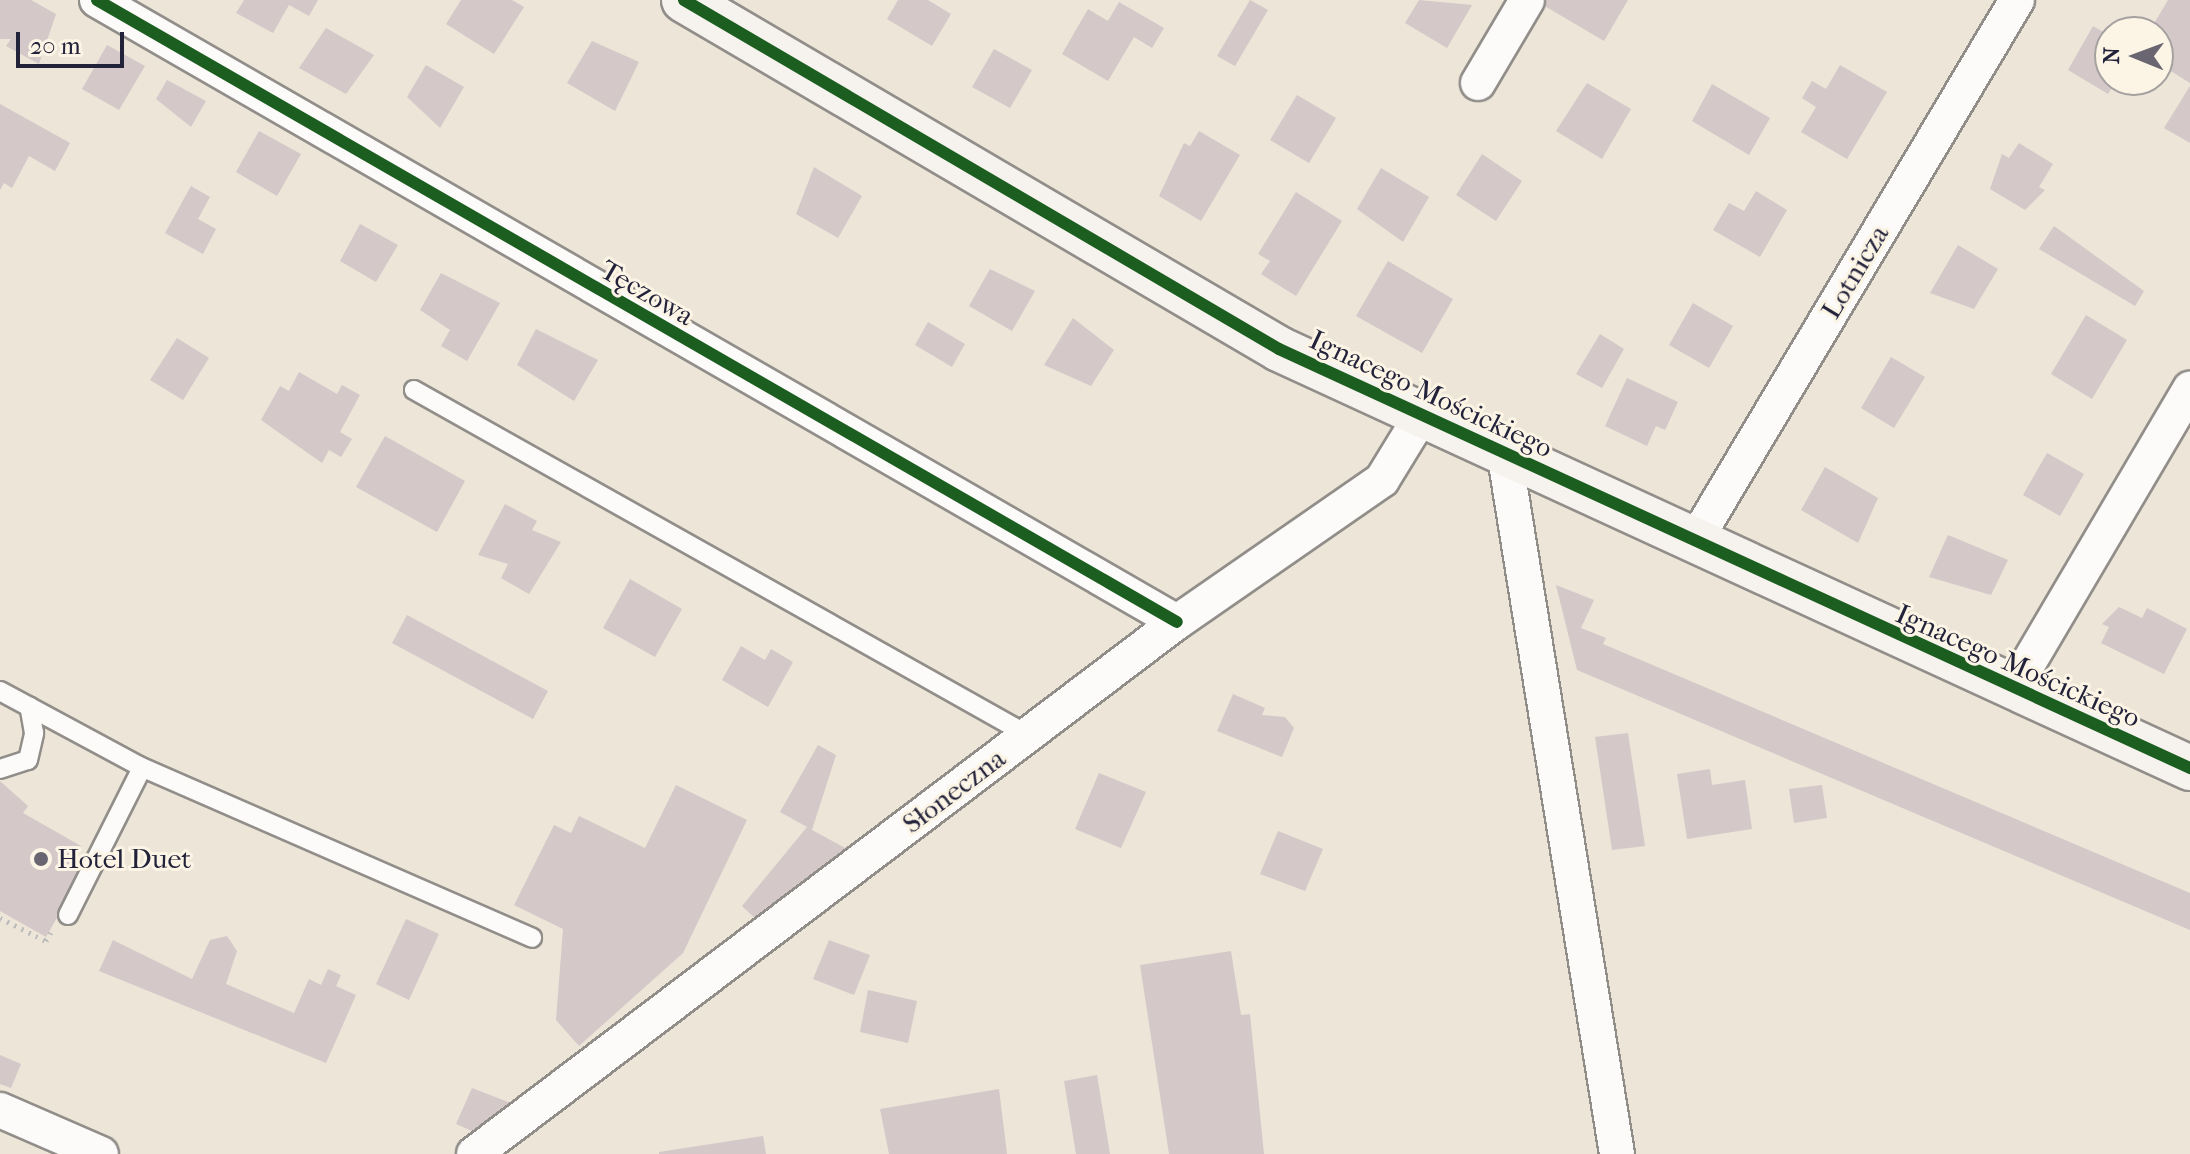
<!DOCTYPE html>
<html>
<head>
<meta charset="utf-8">
<style>
  body { margin:0 }
  #map { position:relative; width:2190px; height:1154px; overflow:hidden; background:#ede5d7; font-family:"IM FELL French Canon",serif }
  div>[style] { position:absolute }
  .building>* { inset:0; background:#d4c8c9 }
  .path>* { height:5px; margin-top:-2.5px; transform-origin:0; background:repeating-linear-gradient(90deg,#bdbcbc 0 2px,transparent 0 8px) }
  .roads { filter:drop-shadow(2px 0 #918e8a) drop-shadow(-2px 0 #918e8a) drop-shadow(0 2px #918e8a) drop-shadow(0 -2px #918e8a) }
  .lane>* { height:18px; margin:-9px; padding:0 9px; transform-origin:9px; border-radius:9px; background:#fcfbf9 }
  .street>* { height:34px; margin:-17px; padding:0 17px; transform-origin:17px; border-radius:17px; background:#fcfbf9 }
  .secondary>* { height:44px; margin:-22px; padding:0 22px; transform-origin:22px; border-radius:22px; background:#f6f3ee }
  .cycleway>* { height:12px; margin:-6px; padding:0 6px; transform-origin:6px; border-radius:6px; background:#1b5e20 }
  .dots>* { width:22px; height:22px; translate:-50% -50%; box-sizing:border-box; border:4px solid #fcf5e5; border-radius:50% }
  span { translate:-50% -50%; white-space:nowrap; text-align:center; line-height:1.15; -webkit-text-stroke:6px #fcf5e5; paint-order:stroke }
  .street-label { font-size:28px; color:#22223b }
  .poi-label { font-size:28px; color:#22223b }
  .left { translate:0 -50%; text-align:left }
  .north { position:absolute; left:2094px; top:16px; width:80px; height:80px; box-sizing:border-box; background:#fcf5e5; border:2px solid #a5a1a1; border-radius:50%; rotate:271deg; font-size:22px; font-weight:700; line-height:32px; text-align:center; color:#22223b }
  .north::after { content:''; display:block; margin:auto; width:28px; height:36px; background:#696672; clip-path:polygon(50% 0,100% 100%,50% 72%,0 100%) }
  .scale { position:absolute; left:16px; top:32px; width:108px; height:36px; box-sizing:border-box; border:4px solid #22223b; border-top:0; padding-left:10px; font-size:24px; line-height:28px; white-space:nowrap; color:#22223b; -webkit-text-stroke:6px #fcf5e5; paint-order:stroke }
</style>
</head>
<body>
<div id="map">
  <div class="building">
    <div style="clip-path:polygon(0 0,31px 0,56px 14px,39px 64px,6px 46px,11px 39px,0 39px)"></div>
    <div style="clip-path:polygon(244px 0,318px 0,309px 16px,289px 5px,273px 33px,236px 13px)"></div>
    <div style="clip-path:polygon(461px 0,512px 0,524px 7px,494px 54px,446px 24px)"></div>
    <div style="clip-path:polygon(898px 0,928px 0,951px 14px,932px 46px,887px 19px)"></div>
    <div style="clip-path:polygon(1250px 0,1268px 10px,1235px 66px,1217px 56px)"></div>
    <div style="clip-path:polygon(1419px 0,1472px 5px,1447px 48px,1405px 23px)"></div>
    <div style="clip-path:polygon(1546px 0,1628px 0,1604px 41px,1543px 5px)"></div>
    <div style="clip-path:polygon(2168px 0,2190px 0,2190px 83px,2161px 65px,2171px 46px,2149px 32px)"></div>
    <div style="clip-path:polygon(1119px 2px,1164px 28px,1152px 48px,1134px 37px,1108px 81px,1062px 54px,1088px 9px,1108px 21px)"></div>
    <div style="clip-path:polygon(2093px 26px,2110px 36px,2110px 80px,2117px 80px,2108px 94px,2068px 70px)"></div>
    <div style="clip-path:polygon(326px 28px,374px 55px,346px 94px,299px 68px)"></div>
    <div style="clip-path:polygon(592px 41px,639px 62px,615px 111px,567px 83px)"></div>
    <div style="clip-path:polygon(107px 45px,145px 66px,119px 110px,82px 89px)"></div>
    <div style="clip-path:polygon(994px 49px,1032px 70px,1010px 108px,972px 87px)"></div>
    <div style="clip-path:polygon(426px 65px,464px 87px,440px 128px,407px 97px)"></div>
    <div style="clip-path:polygon(1840px 65px,1887px 92px,1847px 159px,1801px 132px,1816px 107px,1802px 98px,1812px 81px,1826px 89px)"></div>
    <div style="clip-path:polygon(167px 80px,206px 101px,191px 127px,156px 99px)"></div>
    <div style="clip-path:polygon(1587px 83px,1631px 109px,1602px 159px,1556px 131px)"></div>
    <div style="clip-path:polygon(1712px 84px,1770px 118px,1749px 155px,1692px 121px)"></div>
    <div style="clip-path:polygon(2190px 86px,2190px 143px,2164px 128px)"></div>
    <div style="clip-path:polygon(1297px 95px,1336px 118px,1309px 163px,1270px 140px)"></div>
    <div style="clip-path:polygon(0 104px,70px 143px,55px 171px,29px 156px,12px 188px,4px 183px,0 190px)"></div>
    <div style="clip-path:polygon(259px 131px,301px 154px,277px 196px,236px 172px)"></div>
    <div style="clip-path:polygon(1199px 131px,1240px 155px,1201px 221px,1159px 196px,1184px 143px,1190px 146px)"></div>
    <div style="clip-path:polygon(2019px 143px,2053px 164px,2039px 187px,2045px 190px,2025px 210px,1990px 189px,2002px 154px,2009px 158px)"></div>
    <div style="clip-path:polygon(1482px 154px,1522px 181px,1496px 221px,1456px 195px)"></div>
    <div style="clip-path:polygon(814px 167px,862px 196px,838px 238px,796px 214px)"></div>
    <div style="clip-path:polygon(1381px 168px,1429px 197px,1403px 242px,1357px 209px)"></div>
    <div style="clip-path:polygon(191px 186px,210px 197px,198px 219px,216px 229px,203px 254px,165px 233px)"></div>
    <div style="clip-path:polygon(1756px 191px,1787px 210px,1760px 257px,1713px 230px,1729px 203px,1744px 211px)"></div>
    <div style="clip-path:polygon(1296px 192px,1342px 221px,1296px 296px,1261px 274px,1270px 261px,1258px 254px)"></div>
    <div style="clip-path:polygon(360px 224px,398px 245px,376px 282px,340px 261px)"></div>
    <div style="clip-path:polygon(2054px 226px,2144px 291px,2135px 306px,2039px 249px)"></div>
    <div style="clip-path:polygon(1958px 245px,1998px 269px,1974px 309px,1930px 293px)"></div>
    <div style="clip-path:polygon(1388px 261px,1453px 299px,1422px 353px,1356px 316px)"></div>
    <div style="clip-path:polygon(990px 269px,1035px 291px,1012px 331px,969px 306px)"></div>
    <div style="clip-path:polygon(441px 273px,500px 303px,467px 361px,441px 346px,450px 330px,420px 310px)"></div>
    <div style="clip-path:polygon(1693px 303px,1733px 326px,1709px 368px,1669px 345px)"></div>
    <div style="clip-path:polygon(2086px 315px,2127px 340px,2092px 399px,2051px 374px)"></div>
    <div style="clip-path:polygon(1073px 318px,1114px 350px,1091px 386px,1044px 365px)"></div>
    <div style="clip-path:polygon(928px 322px,965px 344px,952px 367px,915px 345px)"></div>
    <div style="clip-path:polygon(536px 329px,598px 360px,574px 401px,517px 365px)"></div>
    <div style="clip-path:polygon(1600px 334px,1624px 349px,1602px 388px,1576px 374px)"></div>
    <div style="clip-path:polygon(177px 338px,209px 358px,183px 400px,150px 380px)"></div>
    <div style="clip-path:polygon(1891px 357px,1925px 377px,1894px 428px,1861px 408px)"></div>
    <div style="clip-path:polygon(299px 372px,337px 394px,342px 385px,360px 395px,340px 432px,352px 439px,341px 457px,329px 450px,322px 463px,261px 420px,280px 386px,289px 391px)"></div>
    <div style="clip-path:polygon(1627px 378px,1678px 402px,1665px 430px,1656px 426px,1647px 446px,1605px 426px)"></div>
    <div style="clip-path:polygon(385px 436px,465px 481px,437px 532px,356px 487px)"></div>
    <div style="clip-path:polygon(2047px 453px,2084px 474px,2060px 516px,2023px 495px)"></div>
    <div style="clip-path:polygon(1825px 467px,1878px 498px,1858px 543px,1801px 510px)"></div>
    <div style="clip-path:polygon(505px 504px,537px 521px,532px 530px,561px 542px,529px 594px,501px 578px,508px 564px,478px 555px)"></div>
    <div style="clip-path:polygon(1948px 535px,2008px 560px,1991px 595px,1929px 577px)"></div>
    <div style="clip-path:polygon(630px 579px,682px 609px,655px 657px,603px 628px)"></div>
    <div style="clip-path:polygon(1556px 585px,1594px 600px,1581px 628px,1606px 638px,1603px 644px,2190px 893px,2190px 930px,1577px 670px)"></div>
    <div style="clip-path:polygon(2119px 607px,2142px 618px,2147px 608px,2187px 629px,2164px 674px,2101px 643px,2109px 627px,2102px 624px)"></div>
    <div style="clip-path:polygon(407px 615px,548px 691px,533px 719px,392px 643px)"></div>
    <div style="clip-path:polygon(741px 646px,765px 660px,771px 649px,793px 662px,768px 707px,722px 680px)"></div>
    <div style="clip-path:polygon(1233px 694px,1265px 708px,1262px 715px,1285px 717px,1294px 728px,1282px 757px,1217px 731px)"></div>
    <div style="clip-path:polygon(1628px 733px,1645px 846px,1612px 850px,1595px 737px)"></div>
    <div style="clip-path:polygon(818px 745px,836px 755px,812px 830px,849px 850px,758px 921px,742px 906px,807px 827px,780px 812px)"></div>
    <div style="clip-path:polygon(1710px 769px,1712px 785px,1745px 780px,1752px 829px,1687px 839px,1677px 774px)"></div>
    <div style="clip-path:polygon(1099px 773px,1146px 792px,1121px 848px,1075px 829px)"></div>
    <div style="clip-path:polygon(0 781px,28px 806px,23px 813px,81px 846px,75px 856px,88px 863px,46px 937px,0 911px)"></div>
    <div style="clip-path:polygon(676px 785px,747px 820px,683px 953px,579px 1046px,556px 1020px,563px 929px,514px 905px,554px 825px,571px 833px,579px 816px,645px 848px)"></div>
    <div style="clip-path:polygon(1822px 785px,1827px 818px,1794px 823px,1789px 789px)"></div>
    <div style="clip-path:polygon(1278px 831px,1323px 849px,1305px 891px,1260px 874px)"></div>
    <div style="clip-path:polygon(406px 919px,439px 934px,409px 1000px,376px 984px)"></div>
    <div style="clip-path:polygon(227px 936px,237px 951px,226px 984px,294px 1013px,309px 979px,321px 985px,328px 969px,341px 975px,336px 986px,356px 995px,326px 1063px,99px 971px,113px 940px,192px 979px,210px 940px)"></div>
    <div style="clip-path:polygon(829px 940px,870px 955px,854px 995px,813px 979px)"></div>
    <div style="clip-path:polygon(1231px 951px,1241px 1015px,1250px 1014px,1264px 1154px,1169px 1154px,1140px 965px)"></div>
    <div style="clip-path:polygon(868px 990px,917px 1001px,908px 1043px,860px 1032px)"></div>
    <div style="clip-path:polygon(0 1055px,21px 1064px,11px 1088px,0 1084px)"></div>
    <div style="clip-path:polygon(1097px 1075px,1110px 1154px,1076px 1154px,1064px 1081px)"></div>
    <div style="clip-path:polygon(472px 1088px,516px 1105px,479px 1134px,456px 1124px)"></div>
    <div style="clip-path:polygon(999px 1089px,1007px 1154px,889px 1154px,880px 1109px)"></div>
    <div style="clip-path:polygon(763px 1136px,766px 1154px,659px 1154px,659px 1152px)"></div>
  </div>
  <div class="path">
    <div style="left:0;top:918px;width:51px;rotate:26.6deg"></div>
    <div style="left:46px;top:941px;width:10px;rotate:-61deg"></div>
  </div>
  <div class="roads">
    <div class="lane">
      <div style="left:414px;top:390px;width:704px;rotate:29.33deg"></div>
      <div style="left:0;top:691px;width:158px;rotate:28.3deg"></div>
      <div style="left:139px;top:766px;width:429px;rotate:23.6deg"></div>
      <div style="left:0;top:769px;width:29px;rotate:-18deg"></div>
      <div style="left:28px;top:760px;width:28px;rotate:-77deg"></div>
      <div style="left:34px;top:733px;width:27px;rotate:-100deg"></div>
      <div style="left:68px;top:915px;width:165px;rotate:-63.3deg"></div>
    </div>
    <div class="street">
      <div style="left:97px;top:0;width:1246px;rotate:29.94deg"></div>
      <div style="left:1478px;top:83px;width:96px;rotate:-59.4deg"></div>
      <div style="left:1505px;top:457px;width:706px;rotate:80.87deg"></div>
      <div style="left:1693px;top:544px;width:633px;rotate:-59.22deg"></div>
      <div style="left:2012px;top:691px;width:351px;rotate:-59.5deg"></div>
      <div style="left:0;top:1110px;width:110px;rotate:23.5deg"></div>
      <div style="left:474px;top:1154px;width:882px;rotate:-37.12deg"></div>
      <div style="left:1177px;top:622px;width:249px;rotate:-34.7deg"></div>
      <div style="left:1382px;top:480px;width:73px;rotate:-58.5deg"></div>
    </div>
    <div class="secondary">
      <div style="left:684px;top:0;width:690px;rotate:30.39deg"></div>
      <div style="left:1279px;top:349px;width:1003px;rotate:24.7deg"></div>
    </div>
  </div>
  <div class="cycleway">
    <div style="left:97px;top:0;width:1246px;rotate:29.94deg"></div>
    <div style="left:684px;top:0;width:690px;rotate:30.39deg"></div>
    <div style="left:1279px;top:349px;width:1003px;rotate:24.7deg"></div>
  </div>
  <div class="dots">
    <div style="left:41px;top:859px;background:#696672"></div>
  </div>
  <div class="street-label">
    <span style="left:1855px;top:272px;rotate:-59deg">Lotnicza</span>
    <span style="left:647px;top:293px;rotate:30deg">Tęczowa</span>
    <span style="left:1431px;top:394px;rotate:25deg">Ignacego Mościckiego</span>
    <span style="left:2018px;top:666px;rotate:24deg">Ignacego Mościckiego</span>
    <span style="left:954px;top:791px;rotate:-37deg">Słoneczna</span>
  </div>
  <div class="poi-label">
    <span class="left" style="left:57px;top:859px">Hotel Duet</span>
  </div>
  <div class="north">N</div>
  <div class="scale">20 m</div>
</div>
</body>
</html>
